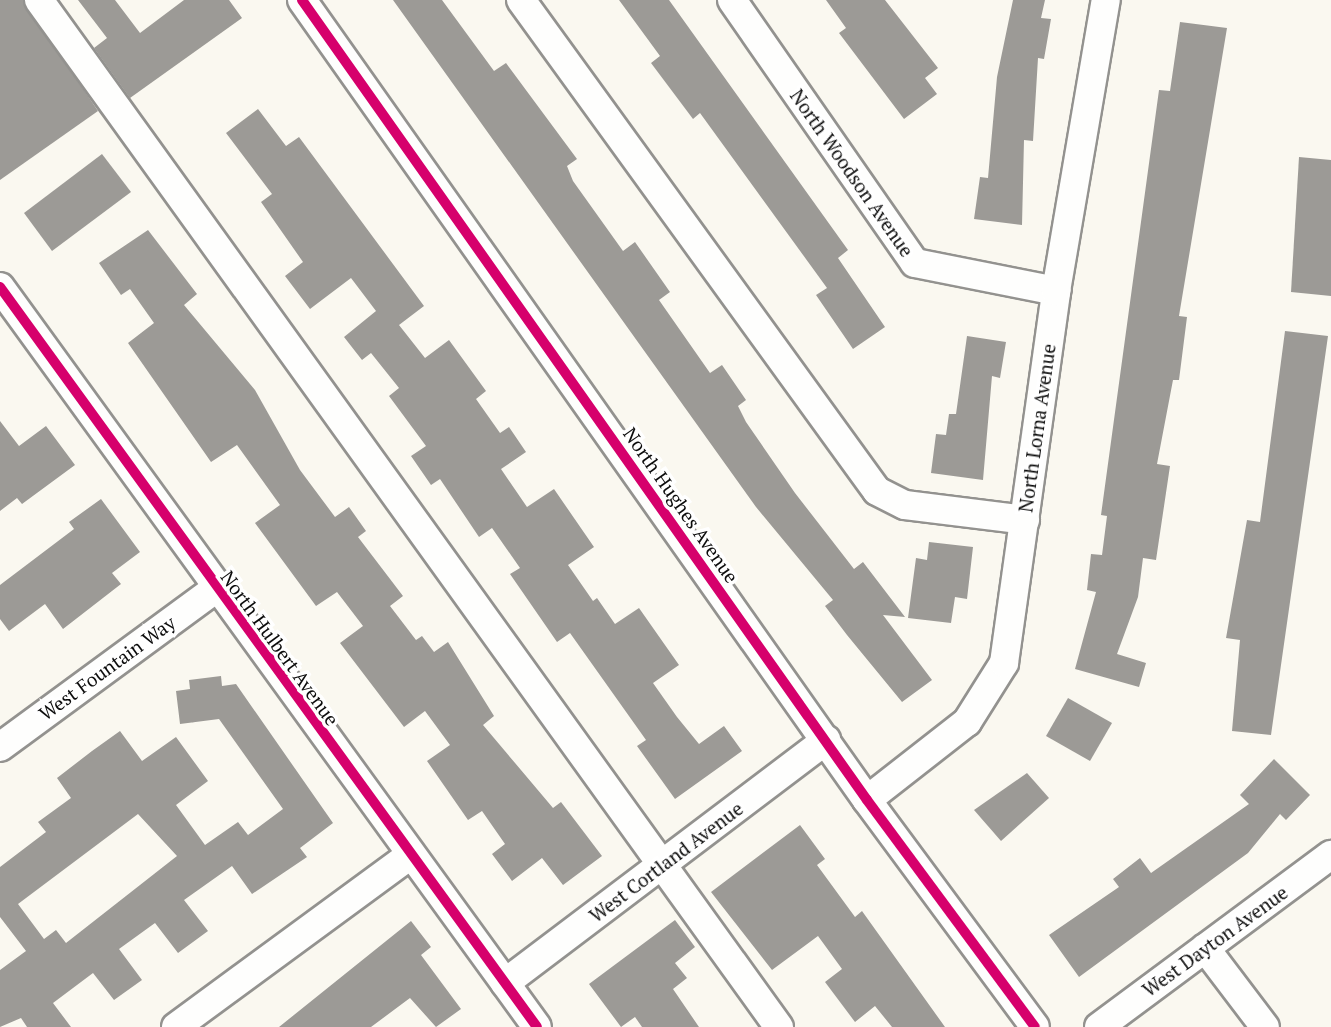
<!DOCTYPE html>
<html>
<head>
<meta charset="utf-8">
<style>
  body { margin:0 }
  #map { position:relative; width:1331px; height:1027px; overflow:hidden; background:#faf8f0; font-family:"PT Serif",serif }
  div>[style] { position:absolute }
  .building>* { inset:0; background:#9c9a96 }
  .roads { filter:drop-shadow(2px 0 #93928f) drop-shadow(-2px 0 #93928f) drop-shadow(0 2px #93928f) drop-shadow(0 -2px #93928f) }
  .minor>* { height:28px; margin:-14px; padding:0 14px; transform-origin:14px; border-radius:14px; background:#fefefd }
  .cycleway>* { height:10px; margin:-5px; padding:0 5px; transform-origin:5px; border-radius:5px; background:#d6006c }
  span { translate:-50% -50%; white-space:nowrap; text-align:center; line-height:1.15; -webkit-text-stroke:7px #fff; paint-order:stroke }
  .street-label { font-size:19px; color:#0c0c0c }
</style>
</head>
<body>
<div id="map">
  <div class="building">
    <div style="clip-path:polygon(0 0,23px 0,98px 111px,0 180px)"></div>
    <div style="clip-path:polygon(78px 0,115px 0,140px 33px,184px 0,229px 0,242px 18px,130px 98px,94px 48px,107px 38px)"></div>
    <div style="clip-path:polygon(393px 0,442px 0,494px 71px,506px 63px,577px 159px,567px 166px,573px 181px,623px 251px,635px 242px,670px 292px,659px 300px,710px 373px,722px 365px,746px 400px,738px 406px,746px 422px,795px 493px,854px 569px,863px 562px,905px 617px,883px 615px,932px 680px,902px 702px,847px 635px,825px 606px,833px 600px,756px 507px)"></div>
    <div style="clip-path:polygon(619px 0,669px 0,848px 250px,838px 258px,885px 327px,853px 349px,816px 295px,827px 288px,700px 113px,693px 119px,651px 63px,660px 56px)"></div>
    <div style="clip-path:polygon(826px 0,885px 0,938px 68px,925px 78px,937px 94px,904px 119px,839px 33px,846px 28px)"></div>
    <div style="clip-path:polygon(1013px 0,1045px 0,1041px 18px,1051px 19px,1044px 59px,1038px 58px,1033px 141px,1024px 140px,1022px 225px,974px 219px,980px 177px,988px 178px,997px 77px)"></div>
    <div style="clip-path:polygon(1180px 22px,1227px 28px,1179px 316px,1187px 317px,1179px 380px,1173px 380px,1157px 464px,1170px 466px,1156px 560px,1143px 558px,1138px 597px,1117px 654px,1146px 663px,1139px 687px,1075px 669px,1096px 592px,1087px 590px,1091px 554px,1102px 555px,1107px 516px,1101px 515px,1159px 90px,1170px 91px)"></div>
    <div style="clip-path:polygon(258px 109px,286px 146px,299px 137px,424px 306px,399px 325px,425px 358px,449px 340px,486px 391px,476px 399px,500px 433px,509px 427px,526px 452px,501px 469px,527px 507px,554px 489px,594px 547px,568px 565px,593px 601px,597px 598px,615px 624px,639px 608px,679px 665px,653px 683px,677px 717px,699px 744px,724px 726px,742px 751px,675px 799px,637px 746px,646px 740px,570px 633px,557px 642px,510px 574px,520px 568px,492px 528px,479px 537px,440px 479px,431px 485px,411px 456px,426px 446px,389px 396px,399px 388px,371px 353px,362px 360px,344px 337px,376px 311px,351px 278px,310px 309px,285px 276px,303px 262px,261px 202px,272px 194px,226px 133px)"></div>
    <div style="clip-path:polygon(102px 154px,131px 192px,52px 251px,24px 213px)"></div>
    <div style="clip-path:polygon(1299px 157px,1331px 160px,1331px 296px,1291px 292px)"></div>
    <div style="clip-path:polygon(148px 230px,197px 294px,184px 305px,255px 390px,300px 470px,335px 517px,349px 507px,366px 531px,358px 537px,403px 596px,390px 606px,416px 640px,422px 636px,434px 652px,448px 642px,494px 716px,483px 725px,553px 808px,561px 802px,602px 856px,563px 885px,542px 858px,512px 881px,492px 854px,505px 844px,482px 811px,468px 820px,427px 761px,450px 745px,425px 711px,404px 727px,340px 643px,363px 626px,337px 592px,316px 606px,255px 523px,280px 505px,237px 445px,211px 462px,128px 343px,154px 323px,130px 289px,121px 295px,99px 263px)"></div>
    <div style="clip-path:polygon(1285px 331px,1328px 336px,1271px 735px,1232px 731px,1240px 640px,1226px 638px,1247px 520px,1260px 522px)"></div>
    <div style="clip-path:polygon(967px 336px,1006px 342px,1000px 378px,992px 376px,983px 480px,931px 473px,936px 434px,946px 435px,949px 414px,956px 414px)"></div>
    <div style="clip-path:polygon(0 421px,19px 446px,46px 426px,75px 465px,22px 504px,17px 498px,0 511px)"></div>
    <div style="clip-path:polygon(101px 499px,140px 552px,112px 573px,121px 584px,63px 629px,45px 604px,9px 631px,0 619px,0 585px,74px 529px,69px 522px)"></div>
    <div style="clip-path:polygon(929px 542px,973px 547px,967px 599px,955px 597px,951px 623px,908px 618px,916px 558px,927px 560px)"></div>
    <div style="clip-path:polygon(evenodd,221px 676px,222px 686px,236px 684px,333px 823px,300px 848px,307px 857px,252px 894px,232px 866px,184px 900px,208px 931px,178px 953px,155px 923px,119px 949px,142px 980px,114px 1000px,93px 973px,53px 1003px,71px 1027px,27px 1027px,21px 1018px,0 1027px,0 970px,26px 951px,0 917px,0 867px,46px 832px,38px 822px,71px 798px,57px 778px,92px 751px,120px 731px,142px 761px,176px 737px,208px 781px,176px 805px,205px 845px,238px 822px,248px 835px,283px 809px,219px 719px,180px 724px,176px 691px,190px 689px,189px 680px,221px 676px,138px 814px,177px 856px,66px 943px,56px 930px,44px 939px,18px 904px,138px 814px)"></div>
    <div style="clip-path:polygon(1068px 698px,1112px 723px,1090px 761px,1046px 736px)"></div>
    <div style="clip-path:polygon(1274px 759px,1310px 795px,1286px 820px,1280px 814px,1248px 853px,1079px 977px,1049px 935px,1119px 887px,1113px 879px,1140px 858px,1151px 873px,1249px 804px,1240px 795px)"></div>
    <div style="clip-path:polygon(1027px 773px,1049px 798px,1001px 841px,974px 810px)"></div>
    <div style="clip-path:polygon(800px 825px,825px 859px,817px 865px,855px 917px,862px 911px,945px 1027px,892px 1027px,875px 1006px,855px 1022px,825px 982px,842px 969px,818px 936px,772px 970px,711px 892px)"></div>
    <div style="clip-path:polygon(675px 920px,695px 947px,675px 963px,687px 978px,673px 989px,699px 1027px,642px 1027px,635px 1017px,621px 1027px,589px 984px)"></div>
    <div style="clip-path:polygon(411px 921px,431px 947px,421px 955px,461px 1009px,436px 1027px,410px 998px,371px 1027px,279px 1027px)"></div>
  </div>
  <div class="roads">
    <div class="minor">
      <div style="left:39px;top:0;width:1266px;rotate:54.23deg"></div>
      <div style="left:302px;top:0;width:979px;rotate:54.77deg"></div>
      <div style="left:867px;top:800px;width:282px;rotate:53.5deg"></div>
      <div style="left:521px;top:0;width:606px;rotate:54.06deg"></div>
      <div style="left:877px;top:491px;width:31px;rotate:27deg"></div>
      <div style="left:905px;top:505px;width:121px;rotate:7.1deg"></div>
      <div style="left:732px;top:0;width:320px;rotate:55.2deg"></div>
      <div style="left:915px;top:263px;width:144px;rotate:11.2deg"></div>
      <div style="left:0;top:287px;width:914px;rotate:54.03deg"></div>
      <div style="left:0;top:747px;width:267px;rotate:-36.3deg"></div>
      <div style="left:867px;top:800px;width:127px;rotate:-38deg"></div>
      <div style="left:967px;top:722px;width:70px;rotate:-57.9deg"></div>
      <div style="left:1004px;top:663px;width:376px;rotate:-82deg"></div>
      <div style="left:1056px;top:291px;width:295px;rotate:-80.3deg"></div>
      <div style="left:1205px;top:948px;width:99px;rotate:52.8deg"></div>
      <div style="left:505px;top:983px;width:403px;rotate:-37.1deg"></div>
      <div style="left:176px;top:1027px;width:289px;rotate:-36.3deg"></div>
      <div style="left:1099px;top:1027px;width:289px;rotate:-36.6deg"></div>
    </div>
  </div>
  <div class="cycleway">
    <div style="left:302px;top:0;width:979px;rotate:54.77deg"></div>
    <div style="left:867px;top:800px;width:282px;rotate:53.5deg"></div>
    <div style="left:0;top:287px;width:914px;rotate:54.03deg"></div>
  </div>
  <div class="street-label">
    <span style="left:852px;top:173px;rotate:55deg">North Woodson Avenue</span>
    <span style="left:1037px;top:428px;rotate:-82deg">North Lorna Avenue</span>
    <span style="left:681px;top:505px;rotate:55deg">North Hughes Avenue</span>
    <span style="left:280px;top:648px;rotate:54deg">North Hulbert Avenue</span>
    <span style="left:107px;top:668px;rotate:-36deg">West Fountain Way</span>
    <span style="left:666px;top:862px;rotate:-37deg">West Cortland Avenue</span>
    <span style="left:1215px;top:941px;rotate:-36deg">West Dayton Avenue</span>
  </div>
</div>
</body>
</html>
